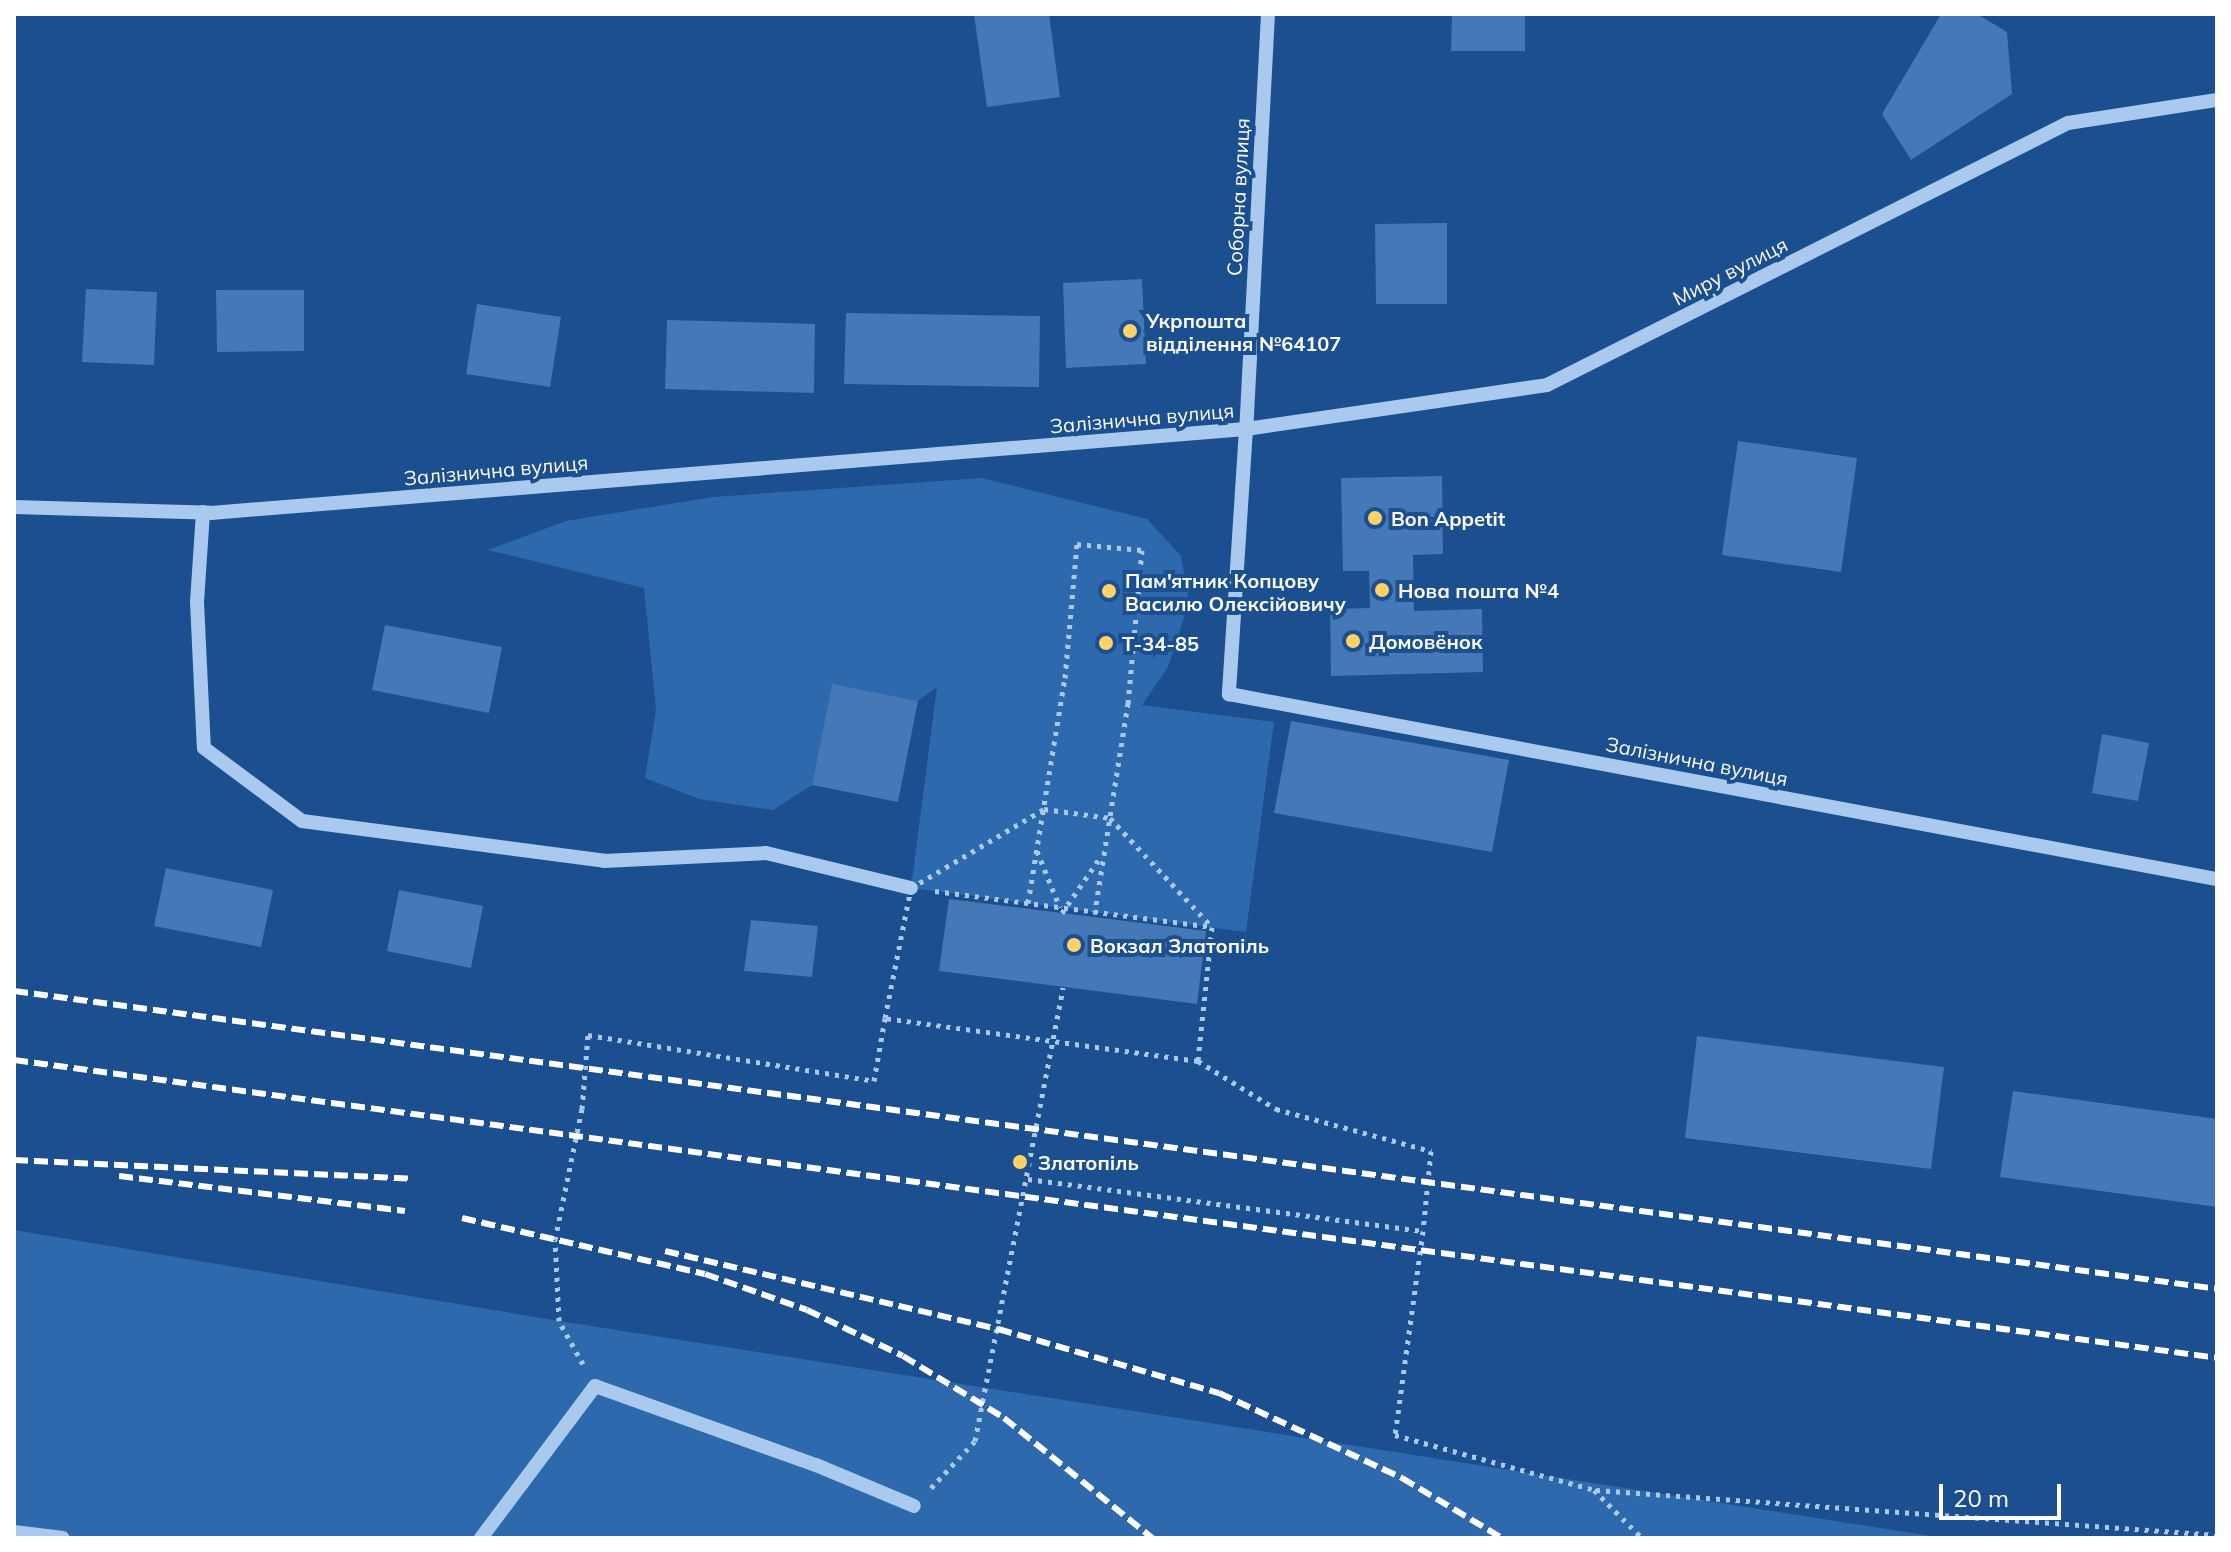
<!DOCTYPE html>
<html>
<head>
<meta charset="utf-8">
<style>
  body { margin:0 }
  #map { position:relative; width:2231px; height:1552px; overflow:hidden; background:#1b4f8f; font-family:Mulish,sans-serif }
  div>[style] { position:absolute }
  .green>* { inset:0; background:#2e69ad }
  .building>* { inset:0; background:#4478b7 }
  .path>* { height:5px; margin-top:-2.5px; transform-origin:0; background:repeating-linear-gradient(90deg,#a9c9ee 0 4px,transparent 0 10px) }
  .minor>* { height:14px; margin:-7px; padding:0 7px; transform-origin:7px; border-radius:7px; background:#a9c9ee }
  .rail>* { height:6px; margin-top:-3px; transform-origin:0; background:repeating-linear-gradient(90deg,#fff 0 14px,transparent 0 20px) }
  .dots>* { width:22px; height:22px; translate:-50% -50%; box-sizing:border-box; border:4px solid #1b4f8f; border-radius:50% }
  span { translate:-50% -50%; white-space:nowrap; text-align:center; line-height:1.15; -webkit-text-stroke:8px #1b4f8f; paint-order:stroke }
  .street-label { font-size:20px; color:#fff }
  .poi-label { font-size:20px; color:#fff; font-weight:700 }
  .left { translate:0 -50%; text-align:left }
  .frame { position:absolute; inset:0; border:16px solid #fff; pointer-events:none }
  .scale { position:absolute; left:1939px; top:1484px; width:122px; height:36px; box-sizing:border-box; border:4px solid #fff; border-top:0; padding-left:10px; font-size:24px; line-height:28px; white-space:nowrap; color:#fff; -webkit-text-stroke:6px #1b4f8f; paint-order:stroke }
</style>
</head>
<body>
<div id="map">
  <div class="green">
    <div style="clip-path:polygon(982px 478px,1147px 519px,1181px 556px,1189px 602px,1168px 667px,1142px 705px,1274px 722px,1246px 932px,911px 888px,937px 687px,918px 701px,832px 685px,812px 785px,773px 810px,699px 799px,645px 778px,656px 710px,644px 588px,488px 550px,566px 521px,713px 497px)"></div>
    <div style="clip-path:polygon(14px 1230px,559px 1321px,1944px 1538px,63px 1538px,14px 1532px)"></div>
  </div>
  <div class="building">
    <div style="clip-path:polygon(974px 14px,1049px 14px,1060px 97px,987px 107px)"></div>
    <div style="clip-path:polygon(1452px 14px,1525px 14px,1525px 51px,1451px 51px)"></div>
    <div style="clip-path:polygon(1941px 14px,1977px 14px,2007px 32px,2012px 94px,1911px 160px,1882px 114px)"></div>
    <div style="clip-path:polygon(1447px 223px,1447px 304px,1376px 304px,1375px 224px)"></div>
    <div style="clip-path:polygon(1142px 279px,1146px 364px,1066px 368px,1063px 283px)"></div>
    <div style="clip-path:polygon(86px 289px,157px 292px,154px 365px,82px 362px)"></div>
    <div style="clip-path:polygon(216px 290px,304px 290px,304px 351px,217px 352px)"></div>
    <div style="clip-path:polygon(477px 304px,561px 317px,550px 387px,466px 374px)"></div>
    <div style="clip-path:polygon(846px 313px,1040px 316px,1039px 387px,844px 384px)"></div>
    <div style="clip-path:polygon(667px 320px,815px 324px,814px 393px,665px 389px)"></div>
    <div style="clip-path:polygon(1738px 441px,1857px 458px,1841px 572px,1722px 555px)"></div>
    <div style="clip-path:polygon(1442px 476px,1443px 554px,1413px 555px,1414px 611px,1482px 609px,1483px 672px,1331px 676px,1330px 609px,1370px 608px,1369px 571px,1343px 571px,1341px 478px)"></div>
    <div style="clip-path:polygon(385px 625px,502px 647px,489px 713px,372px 690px)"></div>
    <div style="clip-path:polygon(832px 684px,918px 701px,898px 802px,812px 785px)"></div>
    <div style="clip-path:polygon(1291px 721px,1509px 760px,1492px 852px,1274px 813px)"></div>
    <div style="clip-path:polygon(2102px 734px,2149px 743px,2138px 801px,2092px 793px)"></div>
    <div style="clip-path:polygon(166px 868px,273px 890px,261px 947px,154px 926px)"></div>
    <div style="clip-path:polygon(399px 890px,483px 906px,471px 968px,387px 951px)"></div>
    <div style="clip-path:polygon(949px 899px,1206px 931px,1197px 1004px,939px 971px)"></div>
    <div style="clip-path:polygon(751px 920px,818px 926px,812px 977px,744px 971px)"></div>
    <div style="clip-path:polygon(1697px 1036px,1944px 1067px,1931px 1169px,1685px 1138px)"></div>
    <div style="clip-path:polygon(2013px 1091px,2217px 1119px,2217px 1207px,2000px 1177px)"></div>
  </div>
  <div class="path">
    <div style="left:1044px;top:809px;width:67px;rotate:7.8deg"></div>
    <div style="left:1110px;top:818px;width:149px;rotate:46.9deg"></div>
    <div style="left:1212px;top:927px;width:135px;rotate:96deg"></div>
    <div style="left:1198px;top:1061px;width:316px;rotate:-172.2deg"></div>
    <div style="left:885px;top:1018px;width:133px;rotate:-78.7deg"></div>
    <div style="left:911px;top:888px;width:155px;rotate:-30.7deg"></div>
    <div style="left:1037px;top:851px;width:61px;rotate:68deg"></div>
    <div style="left:935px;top:891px;width:278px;rotate:7.4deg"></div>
    <div style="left:1028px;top:903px;width:228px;rotate:-80.7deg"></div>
    <div style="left:1065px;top:678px;width:135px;rotate:-84.9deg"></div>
    <div style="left:1077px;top:544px;width:65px;rotate:5.3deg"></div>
    <div style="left:1142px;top:550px;width:154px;rotate:95.2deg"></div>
    <div style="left:1128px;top:703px;width:212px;rotate:99deg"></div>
    <div style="left:1062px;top:913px;width:69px;rotate:-55.6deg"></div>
    <div style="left:1198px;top:1061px;width:92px;rotate:31.6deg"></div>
    <div style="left:1276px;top:1109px;width:161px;rotate:15.2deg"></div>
    <div style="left:1431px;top:1151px;width:80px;rotate:95.7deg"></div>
    <div style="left:1028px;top:1179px;width:398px;rotate:7.5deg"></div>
    <div style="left:1423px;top:1231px;width:206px;rotate:97.8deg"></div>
    <div style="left:1395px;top:1435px;width:206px;rotate:15.4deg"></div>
    <div style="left:1594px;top:1490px;width:68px;rotate:45deg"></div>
    <div style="left:583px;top:1364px;width:49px;rotate:-119.2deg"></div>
    <div style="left:559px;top:1321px;width:81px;rotate:-92.8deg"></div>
    <div style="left:555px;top:1240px;width:134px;rotate:-78.4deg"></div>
    <div style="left:582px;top:1109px;width:74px;rotate:-85.4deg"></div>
    <div style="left:588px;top:1035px;width:290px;rotate:9.1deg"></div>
    <div style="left:874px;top:1081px;width:64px;rotate:-80.1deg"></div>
    <div style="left:931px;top:1488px;width:64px;rotate:-46.9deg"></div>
    <div style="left:975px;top:1441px;width:462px;rotate:-79deg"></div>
    <div style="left:1596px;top:1490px;width:623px;rotate:4.14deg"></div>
  </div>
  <div class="minor">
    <div style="left:1268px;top:14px;width:416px;rotate:93deg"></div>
    <div style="left:1246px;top:429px;width:304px;rotate:-8.3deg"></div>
    <div style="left:1547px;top:385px;width:583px;rotate:-26.7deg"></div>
    <div style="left:2068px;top:123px;width:151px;rotate:-8.8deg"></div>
    <div style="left:14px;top:507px;width:197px;rotate:1.7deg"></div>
    <div style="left:211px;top:513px;width:1038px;rotate:-4.64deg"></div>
    <div style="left:1246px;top:429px;width:266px;rotate:93.7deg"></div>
    <div style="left:1229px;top:694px;width:1005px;rotate:10.61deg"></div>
    <div style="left:203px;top:512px;width:90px;rotate:93.8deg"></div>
    <div style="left:197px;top:602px;width:146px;rotate:87.3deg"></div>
    <div style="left:204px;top:748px;width:122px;rotate:36.7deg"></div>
    <div style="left:302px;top:821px;width:305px;rotate:7.5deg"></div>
    <div style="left:604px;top:861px;width:162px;rotate:-2.8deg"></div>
    <div style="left:766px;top:853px;width:149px;rotate:13.6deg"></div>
    <div style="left:14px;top:1532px;width:49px;rotate:7deg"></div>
    <div style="left:481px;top:1538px;width:190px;rotate:-53.1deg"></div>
    <div style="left:595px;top:1386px;width:235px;rotate:19.7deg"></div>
    <div style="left:816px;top:1465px;width:106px;rotate:22.7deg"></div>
  </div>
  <div class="rail">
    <div style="left:14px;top:991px;width:2223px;rotate:7.7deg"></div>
    <div style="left:14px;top:1060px;width:2223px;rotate:7.7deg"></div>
    <div style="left:14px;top:1160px;width:399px;rotate:2.7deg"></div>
    <div style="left:119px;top:1176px;width:288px;rotate:7deg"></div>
    <div style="left:462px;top:1218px;width:249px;rotate:13deg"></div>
    <div style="left:705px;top:1274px;width:108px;rotate:19.4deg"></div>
    <div style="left:807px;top:1310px;width:106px;rotate:25.6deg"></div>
    <div style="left:903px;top:1356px;width:119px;rotate:31.5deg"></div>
    <div style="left:1004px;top:1418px;width:191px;rotate:39deg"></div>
    <div style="left:665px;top:1251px;width:342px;rotate:13.2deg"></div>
    <div style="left:998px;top:1329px;width:230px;rotate:16.2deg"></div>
    <div style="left:1219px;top:1393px;width:202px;rotate:24.9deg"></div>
    <div style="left:1402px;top:1478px;width:117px;rotate:31deg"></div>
  </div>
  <div class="dots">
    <div style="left:1130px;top:331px;background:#ffd166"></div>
    <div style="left:1375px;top:518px;background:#ffd166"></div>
    <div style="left:1382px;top:590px;background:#ffd166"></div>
    <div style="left:1109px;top:591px;background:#ffd166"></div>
    <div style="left:1353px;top:641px;background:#ffd166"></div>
    <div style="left:1106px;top:643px;background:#ffd166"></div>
    <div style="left:1074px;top:945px;background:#ffd166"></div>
    <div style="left:1020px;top:1162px;background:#ffd166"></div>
  </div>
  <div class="street-label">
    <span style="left:1238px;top:197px;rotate:-87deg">Соборна вулиця</span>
    <span style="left:1730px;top:271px;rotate:-27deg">Миру вулиця</span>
    <span style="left:1142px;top:418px;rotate:-5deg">Залізнична вулиця</span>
    <span style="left:496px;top:470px;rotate:-5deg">Залізнична вулиця</span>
    <span style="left:1697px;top:761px;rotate:11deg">Залізнична вулиця</span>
  </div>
  <div class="poi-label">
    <span class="left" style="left:1146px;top:332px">Укрпошта<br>відділення №64107</span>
    <span class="left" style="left:1391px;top:518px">Bon Appetit</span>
    <span class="left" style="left:1125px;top:592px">Пам'ятник Копцову<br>Василю Олексійовичу</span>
    <span class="left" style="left:1398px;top:590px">Нова пошта №4</span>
    <span class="left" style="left:1369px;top:641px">Домовёнок</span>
    <span class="left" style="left:1122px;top:643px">Т-34-85</span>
    <span class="left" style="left:1090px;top:945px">Вокзал Златопіль</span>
    <span class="left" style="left:1038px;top:1162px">Златопіль</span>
  </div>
  <div class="frame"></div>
  <div class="scale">20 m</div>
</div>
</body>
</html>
